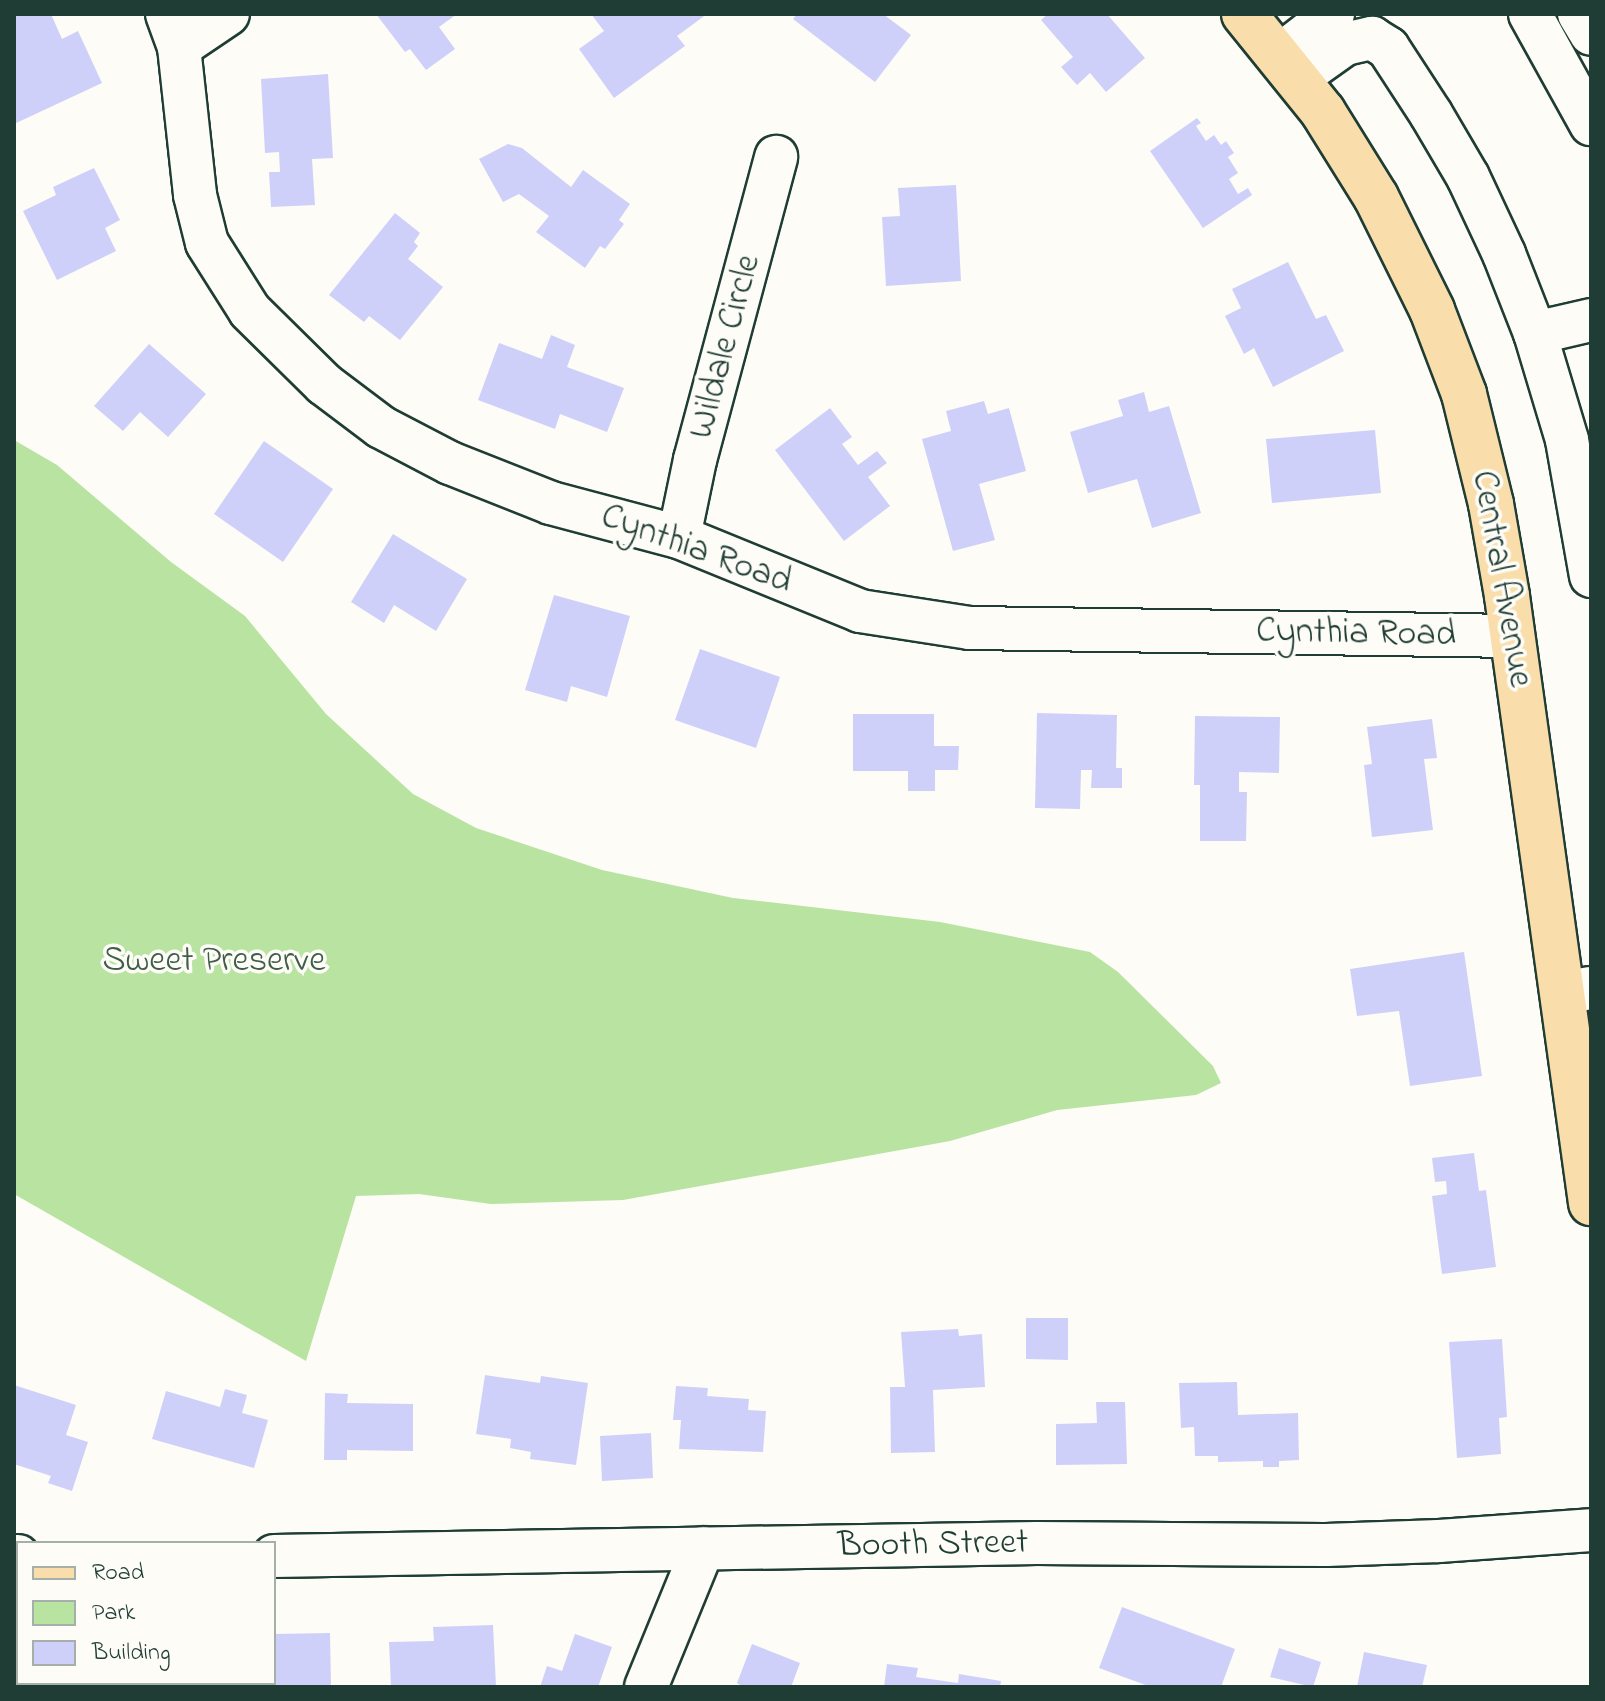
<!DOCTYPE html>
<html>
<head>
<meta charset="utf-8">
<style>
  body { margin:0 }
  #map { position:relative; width:1605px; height:1701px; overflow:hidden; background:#fdfcf7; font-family:"Indie Flower",sans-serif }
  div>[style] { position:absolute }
  .green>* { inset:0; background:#b8e3a0 }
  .building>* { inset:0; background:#cfd0f9 }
  .roads { filter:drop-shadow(2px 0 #1f3d34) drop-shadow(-2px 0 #1f3d34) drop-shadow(0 2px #1f3d34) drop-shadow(0 -2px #1f3d34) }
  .minor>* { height:42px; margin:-21px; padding:0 21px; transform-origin:21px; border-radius:21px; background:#fdfcf7 }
  .major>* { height:44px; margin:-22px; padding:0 22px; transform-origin:22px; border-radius:22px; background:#f9deab }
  span { translate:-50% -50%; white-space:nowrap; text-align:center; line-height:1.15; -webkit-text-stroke:7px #fdfcf7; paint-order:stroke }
  .street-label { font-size:36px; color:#1f3d34 }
  .park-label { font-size:36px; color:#3e5e4a }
  .frame { position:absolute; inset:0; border:16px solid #1f3d34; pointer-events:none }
  .legend { position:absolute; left:16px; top:1541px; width:260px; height:144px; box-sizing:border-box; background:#fdfcf7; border:2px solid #a4b0a9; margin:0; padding:10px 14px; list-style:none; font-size:24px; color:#1f3d34 }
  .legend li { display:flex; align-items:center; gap:16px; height:40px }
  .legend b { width:40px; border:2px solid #a4b0a9 }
</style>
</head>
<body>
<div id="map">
  <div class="green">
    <div style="clip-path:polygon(14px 440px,57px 465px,171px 562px,245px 616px,326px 714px,413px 794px,476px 828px,602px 870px,733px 898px,940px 922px,1090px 952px,1118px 972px,1213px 1066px,1221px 1083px,1196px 1095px,1057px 1110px,950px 1141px,623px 1200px,491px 1204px,419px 1194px,356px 1196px,306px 1361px,14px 1194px)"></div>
  </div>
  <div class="building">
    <div style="clip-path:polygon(51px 14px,62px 39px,78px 31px,102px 83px,14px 124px,14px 15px)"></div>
    <div style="clip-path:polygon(376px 14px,457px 14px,439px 27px,455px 49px,426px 70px,410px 49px,405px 52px)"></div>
    <div style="clip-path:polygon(591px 14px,707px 14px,677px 36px,685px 46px,614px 98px,579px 49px,604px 31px)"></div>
    <div style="clip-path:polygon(797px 14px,883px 14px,911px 35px,875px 82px,793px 19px)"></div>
    <div style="clip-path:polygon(1048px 14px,1107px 14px,1145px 58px,1106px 92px,1090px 73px,1077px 85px,1061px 67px,1073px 57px,1041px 20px)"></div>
    <div style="clip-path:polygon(328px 74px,333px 158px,312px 159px,315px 205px,271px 207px,269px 172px,280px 172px,279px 152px,265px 153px,261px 79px)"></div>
    <div style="clip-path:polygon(1197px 118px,1201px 123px,1196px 126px,1206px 141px,1214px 135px,1221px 145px,1226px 141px,1234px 153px,1228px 157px,1238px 173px,1229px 179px,1238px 194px,1248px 188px,1252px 195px,1203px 228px,1150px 151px)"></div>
    <div style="clip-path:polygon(508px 144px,522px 148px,571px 187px,583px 170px,630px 204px,619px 220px,624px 224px,605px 249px,600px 246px,585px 268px,536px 232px,549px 216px,519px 194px,503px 202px,479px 159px)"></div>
    <div style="clip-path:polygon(94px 168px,120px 220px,105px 228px,116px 251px,57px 280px,23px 211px,56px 195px,53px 187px)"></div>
    <div style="clip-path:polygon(956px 185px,961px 281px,886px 286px,882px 217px,900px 216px,898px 188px)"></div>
    <div style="clip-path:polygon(395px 213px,420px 233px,414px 242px,418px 246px,408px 259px,443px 287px,400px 340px,369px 316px,364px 322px,329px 295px)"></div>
    <div style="clip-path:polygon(1288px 262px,1316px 319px,1326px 315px,1344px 351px,1273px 387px,1254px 348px,1244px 354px,1225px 316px,1241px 308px,1232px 289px)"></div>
    <div style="clip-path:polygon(551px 335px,575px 345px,567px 367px,624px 388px,607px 432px,560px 414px,555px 429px,478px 400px,499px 343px,542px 359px)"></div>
    <div style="clip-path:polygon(149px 344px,206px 394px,168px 437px,140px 412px,123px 431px,94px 406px)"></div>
    <div style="clip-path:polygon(1144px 392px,1149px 412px,1169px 406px,1201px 513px,1152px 528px,1137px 479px,1088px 493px,1070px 432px,1123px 416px,1118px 400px)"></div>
    <div style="clip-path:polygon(984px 401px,988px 414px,1009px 408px,1026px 471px,979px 484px,995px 540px,953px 551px,922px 439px,951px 431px,946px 411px)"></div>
    <div style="clip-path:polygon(830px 408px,852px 437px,842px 444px,858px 465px,877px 451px,887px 463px,868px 477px,890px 506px,844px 541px,775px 450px)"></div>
    <div style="clip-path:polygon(1375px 430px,1381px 493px,1272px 503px,1266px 439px)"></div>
    <div style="clip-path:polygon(264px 441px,333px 489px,283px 562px,214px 514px)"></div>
    <div style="clip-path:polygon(393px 534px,467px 579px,436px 631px,394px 605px,384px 623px,351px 602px)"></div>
    <div style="clip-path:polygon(554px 595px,630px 616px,607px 697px,571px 686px,567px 702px,525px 690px)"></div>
    <div style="clip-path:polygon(700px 649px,780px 677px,756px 748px,675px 720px)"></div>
    <div style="clip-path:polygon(1037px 713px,1117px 715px,1116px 768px,1122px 768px,1122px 788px,1091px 788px,1092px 770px,1081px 770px,1080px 809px,1035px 808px)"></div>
    <div style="clip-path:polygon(853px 714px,934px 714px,934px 746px,959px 746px,958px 770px,935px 770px,935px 791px,908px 791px,908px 771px,853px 771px)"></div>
    <div style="clip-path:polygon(1195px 716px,1280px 717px,1279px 773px,1239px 772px,1239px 792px,1247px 792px,1246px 841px,1200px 841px,1200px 785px,1194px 785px)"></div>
    <div style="clip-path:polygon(1432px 719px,1437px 758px,1424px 759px,1433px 830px,1372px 837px,1364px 765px,1372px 764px,1367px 727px)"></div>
    <div style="clip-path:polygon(1464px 952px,1482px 1076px,1410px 1086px,1399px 1011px,1357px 1016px,1350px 969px)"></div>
    <div style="clip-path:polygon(1474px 1153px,1479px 1191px,1486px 1190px,1496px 1267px,1442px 1274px,1432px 1196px,1447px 1194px,1446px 1181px,1435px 1182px,1432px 1158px)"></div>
    <div style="clip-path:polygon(1026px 1318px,1068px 1318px,1068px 1360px,1026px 1359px)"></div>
    <div style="clip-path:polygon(958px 1329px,959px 1336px,982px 1334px,985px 1387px,933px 1390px,935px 1452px,891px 1453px,890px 1387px,905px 1387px,901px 1332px)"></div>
    <div style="clip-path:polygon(1502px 1339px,1507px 1417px,1499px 1418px,1501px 1454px,1457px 1458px,1449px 1342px)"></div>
    <div style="clip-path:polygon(485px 1375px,540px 1383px,541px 1376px,588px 1383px,576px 1465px,530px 1459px,531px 1452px,510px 1448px,511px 1439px,476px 1434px)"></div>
    <div style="clip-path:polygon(1237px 1382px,1238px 1415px,1298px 1413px,1299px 1460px,1279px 1461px,1279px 1467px,1263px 1467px,1263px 1461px,1218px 1462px,1218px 1456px,1195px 1456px,1194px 1427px,1181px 1428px,1179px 1383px)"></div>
    <div style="clip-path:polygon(14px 1385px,76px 1405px,66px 1435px,88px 1442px,72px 1491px,48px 1483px,51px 1476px,14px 1464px)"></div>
    <div style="clip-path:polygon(676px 1386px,708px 1388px,707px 1396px,749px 1399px,748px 1410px,766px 1411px,763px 1452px,679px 1449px,681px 1420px,673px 1420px)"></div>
    <div style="clip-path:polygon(225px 1389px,247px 1395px,242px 1413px,268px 1420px,254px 1468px,152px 1439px,166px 1391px,220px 1407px)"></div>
    <div style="clip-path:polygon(325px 1393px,348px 1394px,347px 1403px,413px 1404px,413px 1451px,347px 1450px,347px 1460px,324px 1460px)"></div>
    <div style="clip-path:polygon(1096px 1402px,1125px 1402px,1127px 1464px,1056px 1465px,1056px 1424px,1097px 1423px)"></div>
    <div style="clip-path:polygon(651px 1433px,653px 1478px,602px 1481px,600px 1436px)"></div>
    <div style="clip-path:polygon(1122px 1607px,1235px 1649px,1221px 1687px,1151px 1687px,1099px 1668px)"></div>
    <div style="clip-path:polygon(493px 1625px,496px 1686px,391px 1687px,389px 1642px,434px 1641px,433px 1627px)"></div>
    <div style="clip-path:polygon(330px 1633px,331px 1687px,237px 1687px,237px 1683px,274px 1683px,274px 1634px)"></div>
    <div style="clip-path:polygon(575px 1634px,612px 1647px,598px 1687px,540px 1687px,547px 1666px,562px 1671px)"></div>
    <div style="clip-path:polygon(752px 1644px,800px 1663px,791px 1687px,743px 1687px,737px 1683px)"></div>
    <div style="clip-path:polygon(1279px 1648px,1321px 1662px,1313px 1687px,1270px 1677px)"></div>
    <div style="clip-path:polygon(1364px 1652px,1427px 1665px,1422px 1687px,1357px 1687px)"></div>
    <div style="clip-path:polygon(887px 1664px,918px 1668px,916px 1677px,958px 1683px,959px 1674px,1001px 1681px,1000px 1687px,884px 1687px)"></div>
    <div style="clip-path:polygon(42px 1683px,156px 1683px,156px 1687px,42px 1687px)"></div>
  </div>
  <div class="roads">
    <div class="minor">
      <div style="left:167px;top:14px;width:35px;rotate:70deg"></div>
      <div style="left:179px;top:47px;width:149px;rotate:83.8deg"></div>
      <div style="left:195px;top:195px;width:49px;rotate:76deg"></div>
      <div style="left:207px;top:243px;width:80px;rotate:57.7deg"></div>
      <div style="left:250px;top:311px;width:104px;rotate:44.6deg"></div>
      <div style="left:324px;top:384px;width:71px;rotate:37deg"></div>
      <div style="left:381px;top:427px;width:78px;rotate:27.6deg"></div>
      <div style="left:450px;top:463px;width:109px;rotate:21.6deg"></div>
      <div style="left:551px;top:503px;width:132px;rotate:14.9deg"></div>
      <div style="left:679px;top:537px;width:196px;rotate:22.2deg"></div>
      <div style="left:860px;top:611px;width:111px;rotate:8.8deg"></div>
      <div style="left:970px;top:628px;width:543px;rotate:0.84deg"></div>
      <div style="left:1530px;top:14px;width:126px;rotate:61deg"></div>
      <div style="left:1579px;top:14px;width:23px;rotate:59deg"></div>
      <div style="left:179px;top:47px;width:59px;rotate:-34deg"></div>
      <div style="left:1280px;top:55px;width:67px;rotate:-37.7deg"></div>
      <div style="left:1297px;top:78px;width:59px;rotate:-35.3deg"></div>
      <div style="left:1345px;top:44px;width:28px;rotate:-13deg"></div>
      <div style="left:1372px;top:38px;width:19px;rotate:32deg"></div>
      <div style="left:1388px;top:48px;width:79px;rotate:56.9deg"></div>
      <div style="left:1431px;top:114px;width:73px;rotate:59.6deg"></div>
      <div style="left:1468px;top:177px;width:85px;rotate:64.9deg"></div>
      <div style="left:1504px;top:254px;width:85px;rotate:68.6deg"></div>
      <div style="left:1535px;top:333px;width:112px;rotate:73.3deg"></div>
      <div style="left:1567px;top:440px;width:138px;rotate:80deg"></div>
      <div style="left:1535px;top:333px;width:57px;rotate:-13.1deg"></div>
      <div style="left:679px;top:537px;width:79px;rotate:-78.3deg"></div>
      <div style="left:695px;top:460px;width:314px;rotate:-75deg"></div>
      <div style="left:1562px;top:993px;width:29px;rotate:-10deg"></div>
      <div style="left:14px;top:1556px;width:4px"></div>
      <div style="left:274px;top:1556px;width:763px;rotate:-0.98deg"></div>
      <div style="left:1037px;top:1543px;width:289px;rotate:0.4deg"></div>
      <div style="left:1326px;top:1545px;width:113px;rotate:-2deg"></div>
      <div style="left:1439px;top:1541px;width:152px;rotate:-4.1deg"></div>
      <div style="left:646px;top:1687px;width:150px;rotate:-67.7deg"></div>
    </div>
    <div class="major">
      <div style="left:1244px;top:14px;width:126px;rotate:51.1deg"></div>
      <div style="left:1323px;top:112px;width:100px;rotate:58.1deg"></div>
      <div style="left:1376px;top:197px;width:126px;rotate:63.6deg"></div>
      <div style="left:1432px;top:310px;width:90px;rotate:69.1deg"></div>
      <div style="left:1464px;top:394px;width:113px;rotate:76.2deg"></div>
      <div style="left:1491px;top:504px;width:93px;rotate:80.1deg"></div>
      <div style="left:1507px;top:596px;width:613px;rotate:82.12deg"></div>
    </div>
  </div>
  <div class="street-label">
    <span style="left:726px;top:347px;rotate:-75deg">Wildale Circle</span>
    <span style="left:696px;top:550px;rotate:20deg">Cynthia Road</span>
    <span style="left:1501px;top:579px;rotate:80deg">Central Avenue</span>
    <span style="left:1356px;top:634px;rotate:1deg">Cynthia Road</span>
    <span style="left:933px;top:1545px;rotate:-1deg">Booth Street</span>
  </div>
  <div class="park-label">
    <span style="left:214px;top:962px">Sweet Preserve</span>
  </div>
  <div class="frame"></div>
  <ul class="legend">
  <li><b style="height:10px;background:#f9deab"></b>Road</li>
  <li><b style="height:22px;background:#b8e3a0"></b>Park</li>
  <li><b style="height:22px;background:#cfd0f9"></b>Building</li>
  </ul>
</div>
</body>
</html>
